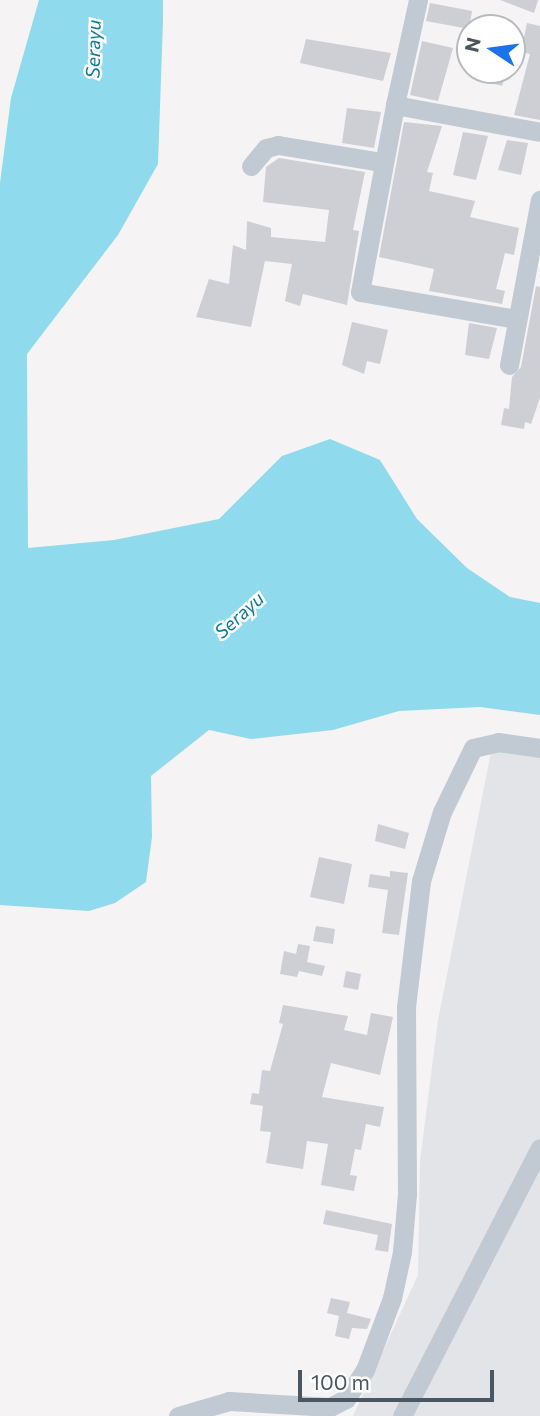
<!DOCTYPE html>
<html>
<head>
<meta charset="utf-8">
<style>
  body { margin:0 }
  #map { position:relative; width:540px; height:1416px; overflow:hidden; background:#f5f3f3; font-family:Commissioner,sans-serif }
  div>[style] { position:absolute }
  .airport>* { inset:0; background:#e2e4e7 }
  .water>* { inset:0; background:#90daee }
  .building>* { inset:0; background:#cdcfd5 }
  .minor>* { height:19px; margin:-9.5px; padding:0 9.5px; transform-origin:9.5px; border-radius:9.5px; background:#c1cad2 }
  span { translate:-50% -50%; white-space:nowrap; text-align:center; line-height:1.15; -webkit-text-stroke:5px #fff; paint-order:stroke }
  .water-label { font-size:19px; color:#0c7c9b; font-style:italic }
  .north { position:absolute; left:456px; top:14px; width:70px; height:70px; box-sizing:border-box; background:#fff; border:2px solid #b7bbc0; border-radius:50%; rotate:283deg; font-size:19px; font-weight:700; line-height:28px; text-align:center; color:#4a5661 }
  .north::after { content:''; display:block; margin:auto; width:24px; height:32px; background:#1a73e8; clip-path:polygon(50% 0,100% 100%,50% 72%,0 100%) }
  .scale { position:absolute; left:298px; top:1370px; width:196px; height:32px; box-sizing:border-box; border:4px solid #4a5661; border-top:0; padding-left:9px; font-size:21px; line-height:24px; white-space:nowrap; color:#4a5661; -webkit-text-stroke:5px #fff; paint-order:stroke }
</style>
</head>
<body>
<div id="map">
  <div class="airport">
    <div style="clip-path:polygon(494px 737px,540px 752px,540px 1416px,353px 1416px,418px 1275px,420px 1161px,438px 1020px)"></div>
  </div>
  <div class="water">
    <div style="clip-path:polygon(39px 0,163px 0,163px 21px,158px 164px,118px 235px,27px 354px,28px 548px,114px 540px,219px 519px,282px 456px,330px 439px,380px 460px,417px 519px,467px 568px,510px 597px,540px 603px,540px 715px,480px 707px,399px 711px,333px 730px,251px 739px,209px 730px,151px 776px,152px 837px,146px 882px,115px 903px,89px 911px,0 905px,0 183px,11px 98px)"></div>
  </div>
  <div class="building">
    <div style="clip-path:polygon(500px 0,538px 0,534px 13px)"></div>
    <div style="clip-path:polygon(430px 3px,472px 11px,469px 29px,426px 21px)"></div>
    <div style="clip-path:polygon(527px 23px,540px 26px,540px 120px,514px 115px,530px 54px,521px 52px)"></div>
    <div style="clip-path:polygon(306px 39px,391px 53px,383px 81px,300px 63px)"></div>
    <div style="clip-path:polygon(422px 41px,453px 48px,438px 101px,410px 95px)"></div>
    <div style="clip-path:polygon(487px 70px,507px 70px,502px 86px,484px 81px)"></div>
    <div style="clip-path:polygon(347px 108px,381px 112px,374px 148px,342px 143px)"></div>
    <div style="clip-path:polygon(404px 122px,442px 126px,427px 172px,433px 173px,429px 191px,475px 201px,470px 217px,519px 228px,514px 255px,505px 253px,496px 289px,505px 291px,502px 304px,429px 291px,434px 269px,379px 257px)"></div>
    <div style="clip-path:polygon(463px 132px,488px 136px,476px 180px,453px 175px)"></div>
    <div style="clip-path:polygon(507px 140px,528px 143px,521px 175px,498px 170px)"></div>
    <div style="clip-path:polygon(279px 158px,365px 172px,353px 230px,359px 231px,347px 305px,303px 294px,300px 306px,285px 301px,292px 264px,265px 261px,251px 327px,196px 317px,209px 279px,229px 284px,233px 245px,246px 250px,247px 221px,271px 228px,271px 237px,325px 242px,329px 210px,263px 202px,266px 167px)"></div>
    <div style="clip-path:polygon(536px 286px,540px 287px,540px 398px,531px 424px,525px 422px,524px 429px,501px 425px,504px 408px,509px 409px,512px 377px,521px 367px)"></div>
    <div style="clip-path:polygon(352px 322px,388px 330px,380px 364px,367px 361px,364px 374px,342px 365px)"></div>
    <div style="clip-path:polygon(469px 323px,497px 328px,489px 359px,465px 355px)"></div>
    <div style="clip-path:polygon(378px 824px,409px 833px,405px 849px,375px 841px)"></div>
    <div style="clip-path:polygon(319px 857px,352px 864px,344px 904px,310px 897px)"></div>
    <div style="clip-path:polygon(390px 871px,408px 873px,399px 935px,382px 933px,388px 890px,368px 887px,370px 874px,390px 877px)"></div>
    <div style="clip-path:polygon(316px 926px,335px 929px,333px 944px,313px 941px)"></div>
    <div style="clip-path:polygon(298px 944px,310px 946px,307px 962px,325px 966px,322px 976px,299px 971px,297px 977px,280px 974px,284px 951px,296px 954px)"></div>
    <div style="clip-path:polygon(346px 971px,361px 974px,358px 990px,343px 987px)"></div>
    <div style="clip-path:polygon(283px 1005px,348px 1016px,344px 1030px,367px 1035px,371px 1013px,393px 1017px,380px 1075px,331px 1063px,322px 1097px,384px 1107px,380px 1127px,366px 1124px,361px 1150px,355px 1149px,350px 1175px,357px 1176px,354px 1191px,321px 1185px,328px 1144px,307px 1141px,303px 1169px,266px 1163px,271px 1132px,260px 1131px,263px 1106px,250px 1104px,252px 1093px,259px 1094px,262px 1070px,270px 1071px,283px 1024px,279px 1023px)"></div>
    <div style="clip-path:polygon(326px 1210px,392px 1224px,388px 1252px,375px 1250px,378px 1235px,323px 1224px)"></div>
    <div style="clip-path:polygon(331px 1298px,350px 1302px,347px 1313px,371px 1319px,367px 1329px,352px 1328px,349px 1339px,335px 1336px,339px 1316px,327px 1313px)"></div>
  </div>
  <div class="minor">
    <div style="left:418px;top:0;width:107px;rotate:102.4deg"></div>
    <div style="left:395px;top:105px;width:147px;rotate:10.5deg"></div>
    <div style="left:395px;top:105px;width:190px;rotate:100.6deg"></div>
    <div style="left:360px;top:292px;width:159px;rotate:9.8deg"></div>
    <div style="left:251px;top:166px;width:23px;rotate:-50deg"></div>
    <div style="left:266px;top:148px;width:12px;rotate:-14deg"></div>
    <div style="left:278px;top:145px;width:104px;rotate:9.4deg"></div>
    <div style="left:509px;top:365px;width:168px;rotate:-79.4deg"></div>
    <div style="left:178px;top:1416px;width:53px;rotate:-16.4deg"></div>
    <div style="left:229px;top:1401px;width:101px;rotate:3.4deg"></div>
    <div style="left:330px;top:1407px;width:18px;rotate:-27deg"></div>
    <div style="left:346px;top:1399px;width:35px;rotate:-57deg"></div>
    <div style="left:365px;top:1370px;width:77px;rotate:-69.4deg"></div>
    <div style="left:392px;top:1298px;width:47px;rotate:-77.7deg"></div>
    <div style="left:402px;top:1252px;width:58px;rotate:-85.1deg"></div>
    <div style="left:407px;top:1194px;width:187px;rotate:-90.3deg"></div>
    <div style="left:406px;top:1007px;width:127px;rotate:-83.2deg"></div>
    <div style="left:421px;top:881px;width:72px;rotate:-73.1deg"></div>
    <div style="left:442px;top:812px;width:71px;rotate:-64.2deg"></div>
    <div style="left:473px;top:748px;width:26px;rotate:-13deg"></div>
    <div style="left:498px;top:742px;width:42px;rotate:8.1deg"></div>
    <div style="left:402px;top:1416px;width:301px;rotate:-62.8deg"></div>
  </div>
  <div class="water-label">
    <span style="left:93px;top:49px;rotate:-89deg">Serayu</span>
    <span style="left:239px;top:615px;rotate:-42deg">Serayu</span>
  </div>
  <div class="north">N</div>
  <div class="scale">100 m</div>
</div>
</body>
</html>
